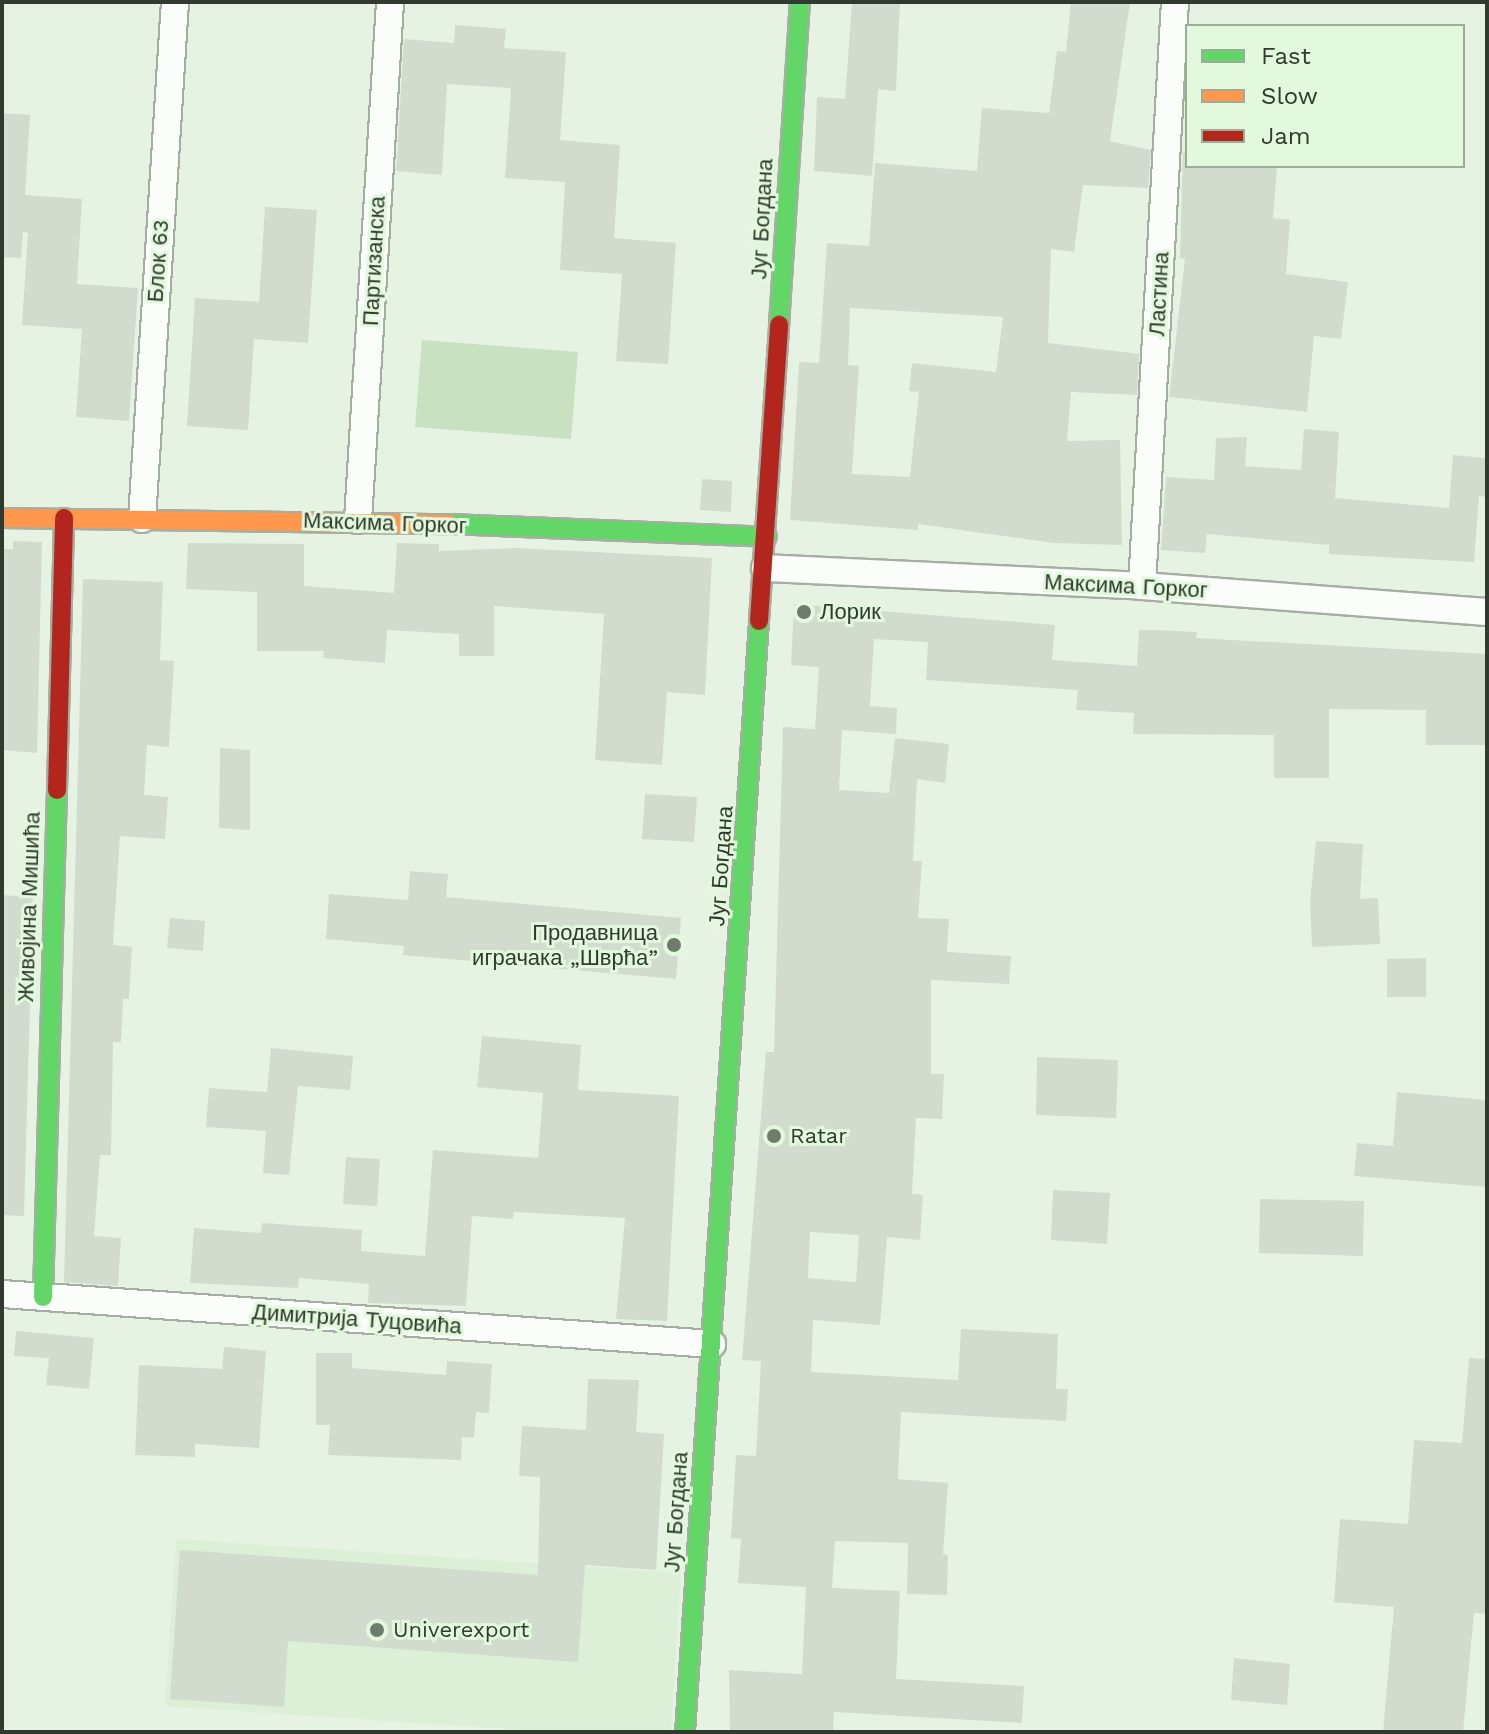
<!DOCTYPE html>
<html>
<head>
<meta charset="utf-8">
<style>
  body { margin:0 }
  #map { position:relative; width:1489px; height:1734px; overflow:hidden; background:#e6f3e3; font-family:"Work Sans",sans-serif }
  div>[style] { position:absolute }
  .built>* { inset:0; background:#dbf0d6 }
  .green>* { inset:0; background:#c7e1c1 }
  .building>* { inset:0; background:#d1dccf }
  .roads { filter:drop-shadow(2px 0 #a5aea2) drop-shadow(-2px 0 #a5aea2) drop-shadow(0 2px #a5aea2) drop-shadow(0 -2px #a5aea2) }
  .street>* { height:26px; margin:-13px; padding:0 13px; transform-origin:13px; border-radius:13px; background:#fbfdfb }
  .fast>* { height:18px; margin:-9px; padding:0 9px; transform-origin:9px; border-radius:9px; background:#63d668 }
  .slow>* { height:18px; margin:-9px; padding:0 9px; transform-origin:9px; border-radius:9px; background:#ff974d }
  .jam>* { height:18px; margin:-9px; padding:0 9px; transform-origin:9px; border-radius:9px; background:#b3261e }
  .dots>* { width:22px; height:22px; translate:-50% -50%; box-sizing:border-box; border:4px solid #e2f9dd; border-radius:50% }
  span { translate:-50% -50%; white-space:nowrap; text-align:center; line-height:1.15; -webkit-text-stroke:6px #e2f9dd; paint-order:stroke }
  .street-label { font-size:22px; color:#313a2f }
  .poi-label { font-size:22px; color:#313a2f }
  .left { translate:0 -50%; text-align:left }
  .right { translate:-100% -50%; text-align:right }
  .frame { position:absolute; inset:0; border:4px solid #313a2f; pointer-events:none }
  .legend { position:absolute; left:1185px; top:24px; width:280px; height:144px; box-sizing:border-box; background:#e2f9dd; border:2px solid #9bad97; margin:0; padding:10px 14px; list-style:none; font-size:24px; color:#313a2f }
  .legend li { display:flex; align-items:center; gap:16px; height:40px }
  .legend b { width:40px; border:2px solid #9bad97 }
</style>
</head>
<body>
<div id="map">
  <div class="built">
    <div style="clip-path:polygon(176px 1539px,681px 1573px,671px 1732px,550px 1732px,165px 1706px)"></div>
  </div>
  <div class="green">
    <div style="clip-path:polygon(422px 340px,578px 352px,571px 439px,415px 427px)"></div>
  </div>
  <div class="building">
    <div style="clip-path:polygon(852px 2px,900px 2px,896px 91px,878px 89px,872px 176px,814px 171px,817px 97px,845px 99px)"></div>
    <div style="clip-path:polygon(evenodd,1071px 2px,1130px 2px,1110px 141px,1151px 150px,1148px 188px,1083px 185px,1074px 252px,1051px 249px,1048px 343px,1139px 354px,1137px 395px,1071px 392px,1067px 441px,1120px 440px,1122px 545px,1054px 543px,918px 524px,918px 530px,790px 520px,799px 362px,819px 363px,827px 243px,869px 246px,875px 163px,977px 171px,982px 108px,1049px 113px,1057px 51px,1066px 52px,1071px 2px,850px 308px,1003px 317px,996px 372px,912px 363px,909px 391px,919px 392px,910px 477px,852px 474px,859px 366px,848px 365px,850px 308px)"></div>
    <div style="clip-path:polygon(455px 25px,506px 29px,504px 48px,566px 52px,560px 140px,620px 145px,614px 238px,676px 243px,668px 364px,616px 361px,622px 274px,560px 270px,565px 182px,505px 178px,511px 88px,447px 84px,442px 175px,396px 171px,404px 39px,454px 43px)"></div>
    <div style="clip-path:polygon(2px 113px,30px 115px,25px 195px,82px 199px,77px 284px,138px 288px,129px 421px,76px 417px,82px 329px,22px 325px,28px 233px,23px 232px,21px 258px,2px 257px)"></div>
    <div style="clip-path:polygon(1183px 152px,1187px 153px,1187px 166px,1277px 166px,1273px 218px,1290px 220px,1286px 274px,1348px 282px,1341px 339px,1314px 336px,1307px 412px,1169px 397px,1185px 259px,1180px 258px)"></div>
    <div style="clip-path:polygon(265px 207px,317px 210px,308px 343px,254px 339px,248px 430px,187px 426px,195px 298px,259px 302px)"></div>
    <div style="clip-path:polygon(1304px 429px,1339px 432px,1335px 498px,1449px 508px,1453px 455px,1487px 458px,1487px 497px,1479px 496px,1474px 562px,1329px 554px,1329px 545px,1207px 534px,1205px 553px,1161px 550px,1166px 477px,1214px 480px,1216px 438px,1247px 437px,1245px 466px,1301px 470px)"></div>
    <div style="clip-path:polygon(702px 479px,732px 481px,731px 512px,700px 510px)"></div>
    <div style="clip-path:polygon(13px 541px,42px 542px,37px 753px,2px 750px,2px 549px,13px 549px)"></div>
    <div style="clip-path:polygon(188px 543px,304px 544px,304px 586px,394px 593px,397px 543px,439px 544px,439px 551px,516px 548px,712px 558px,705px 695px,667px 692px,662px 765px,595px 760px,604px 614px,494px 606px,494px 656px,459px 656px,459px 634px,387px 630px,385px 663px,323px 658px,324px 651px,257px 651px,257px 592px,186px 589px)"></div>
    <div style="clip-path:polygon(83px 579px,163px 582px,160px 660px,174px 661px,169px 747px,147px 745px,144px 795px,168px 797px,165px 839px,120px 836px,113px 945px,132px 947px,129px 999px,123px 999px,121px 1042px,113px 1042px,111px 1155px,100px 1155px,94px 1236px,121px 1238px,118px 1286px,64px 1282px)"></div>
    <div style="clip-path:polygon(evenodd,794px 604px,1055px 625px,1052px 660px,1137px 666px,1139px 630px,1155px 630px,1197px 632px,1196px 638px,1487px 654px,1487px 745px,1426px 745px,1426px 710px,1329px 709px,1329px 778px,1274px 778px,1274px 735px,1133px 734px,1134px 713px,1076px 710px,1078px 690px,926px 680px,928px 642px,874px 639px,870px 706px,897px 708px,896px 734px,842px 730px,839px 790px,889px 793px,895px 738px,949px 744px,945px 783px,917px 779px,913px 861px,922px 861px,918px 918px,949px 919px,947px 952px,1011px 956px,1009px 984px,931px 980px,931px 1074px,944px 1074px,942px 1119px,916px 1118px,912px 1194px,923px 1195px,920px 1240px,887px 1237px,880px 1325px,813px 1320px,811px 1372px,958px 1380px,961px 1329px,1058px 1334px,1056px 1389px,1068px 1389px,1066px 1421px,901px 1412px,898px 1479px,948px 1483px,943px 1554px,948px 1555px,947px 1595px,907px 1594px,908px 1543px,835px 1541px,832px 1588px,900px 1591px,896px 1679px,1024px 1686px,1022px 1723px,834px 1712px,833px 1732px,730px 1732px,729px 1670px,802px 1674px,806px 1587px,738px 1583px,741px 1539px,731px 1538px,736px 1455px,756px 1456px,761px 1361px,742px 1360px,766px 1052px,774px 1052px,783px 727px,815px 729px,819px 667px,791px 665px,794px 604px,810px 1232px,859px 1235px,856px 1282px,808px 1278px,810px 1232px)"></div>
    <div style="clip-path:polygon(220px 748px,250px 750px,250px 830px,219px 828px)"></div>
    <div style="clip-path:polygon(645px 794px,697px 797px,694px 842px,642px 839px)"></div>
    <div style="clip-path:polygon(1316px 841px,1363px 844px,1360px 899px,1378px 898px,1380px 944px,1312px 947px,1310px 901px)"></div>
    <div style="clip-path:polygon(410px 871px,448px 874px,446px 897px,681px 918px,676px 979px,403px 955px,404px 946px,326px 939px,329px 894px,408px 900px)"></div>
    <div style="clip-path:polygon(2px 895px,33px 897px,24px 1216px,2px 1215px)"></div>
    <div style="clip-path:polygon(170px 918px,205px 921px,203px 951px,167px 948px)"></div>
    <div style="clip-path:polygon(1426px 958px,1426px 997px,1387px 997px,1387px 959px)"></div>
    <div style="clip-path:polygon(482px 1036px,581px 1045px,578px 1090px,679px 1096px,667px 1321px,616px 1319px,625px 1218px,514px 1212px,513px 1219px,472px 1216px,466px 1306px,368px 1303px,369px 1284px,299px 1278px,298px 1288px,190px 1283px,194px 1228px,261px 1233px,262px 1223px,362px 1230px,361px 1251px,425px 1256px,433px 1150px,538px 1158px,543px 1093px,477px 1087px)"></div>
    <div style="clip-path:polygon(271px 1048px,353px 1056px,350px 1090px,298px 1086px,289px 1175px,263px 1173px,266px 1131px,206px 1127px,209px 1088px,267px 1092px)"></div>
    <div style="clip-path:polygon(1037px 1057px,1118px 1060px,1116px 1118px,1036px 1115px)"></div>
    <div style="clip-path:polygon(1397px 1092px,1487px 1100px,1487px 1187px,1354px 1176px,1357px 1143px,1393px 1146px)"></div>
    <div style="clip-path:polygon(346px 1157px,380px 1159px,377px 1206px,343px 1204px)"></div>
    <div style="clip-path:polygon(1053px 1190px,1110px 1193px,1107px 1244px,1051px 1240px)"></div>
    <div style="clip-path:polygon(1260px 1199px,1364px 1201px,1363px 1256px,1259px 1253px)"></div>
    <div style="clip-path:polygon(16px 1331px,94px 1338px,89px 1389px,46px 1385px,49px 1358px,14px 1356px)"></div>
    <div style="clip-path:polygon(224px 1347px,266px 1351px,259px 1448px,195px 1444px,195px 1457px,135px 1455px,139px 1365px,222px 1369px)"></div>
    <div style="clip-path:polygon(316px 1353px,352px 1353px,352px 1368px,446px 1375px,447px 1361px,492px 1364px,489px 1413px,476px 1412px,474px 1438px,462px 1437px,461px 1460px,328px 1455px,330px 1425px,316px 1425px)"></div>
    <div style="clip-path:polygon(1469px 1358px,1487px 1359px,1487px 1614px,1474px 1613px,1463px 1732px,1383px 1732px,1394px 1607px,1334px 1602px,1340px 1519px,1408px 1524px,1414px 1440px,1462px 1443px)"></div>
    <div style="clip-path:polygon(588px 1379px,639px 1380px,636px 1432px,664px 1434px,656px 1570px,585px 1565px,578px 1662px,288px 1641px,284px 1707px,170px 1699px,180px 1550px,538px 1575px,540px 1477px,519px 1476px,522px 1426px,586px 1430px)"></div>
    <div style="clip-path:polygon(1234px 1658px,1290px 1664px,1287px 1705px,1231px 1700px)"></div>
  </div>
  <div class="roads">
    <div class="street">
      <div style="left:142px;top:519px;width:518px;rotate:-86.35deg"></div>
      <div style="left:358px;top:520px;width:519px;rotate:-86.46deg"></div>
      <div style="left:765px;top:568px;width:377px;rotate:2.7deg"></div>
      <div style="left:1142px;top:586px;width:346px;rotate:4.3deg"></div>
      <div style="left:1142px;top:586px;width:585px;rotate:-86.77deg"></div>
      <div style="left:2px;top:1294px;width:712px;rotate:4.03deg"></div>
    </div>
    <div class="fast">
      <div style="left:779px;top:325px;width:324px;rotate:-86.3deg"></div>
      <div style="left:449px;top:524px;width:318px;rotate:2.3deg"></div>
      <div style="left:43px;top:1297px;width:507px;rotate:-88.42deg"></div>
      <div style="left:685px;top:1732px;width:1113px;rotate:-86.19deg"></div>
    </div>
    <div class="slow">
      <div style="left:2px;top:518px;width:447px;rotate:0.8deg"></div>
    </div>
    <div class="jam">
      <div style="left:759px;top:621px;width:297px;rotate:-86.1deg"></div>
      <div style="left:57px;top:790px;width:272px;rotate:-88.5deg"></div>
    </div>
  </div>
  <div class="dots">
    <div style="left:804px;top:612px;background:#707b6e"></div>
    <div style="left:674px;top:945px;background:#707b6e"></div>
    <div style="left:774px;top:1136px;background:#707b6e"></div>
    <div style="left:377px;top:1630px;background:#707b6e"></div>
  </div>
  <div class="street-label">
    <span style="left:762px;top:219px;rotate:-87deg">Југ Богдана</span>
    <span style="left:158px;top:261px;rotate:-86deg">Блок 63</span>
    <span style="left:374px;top:261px;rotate:-87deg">Партизанска</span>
    <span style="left:1159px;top:294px;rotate:-87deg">Ластина</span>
    <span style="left:385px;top:523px;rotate:2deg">Максима Горког</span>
    <span style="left:1126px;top:586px;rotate:3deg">Максима Горког</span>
    <span style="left:721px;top:866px;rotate:-86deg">Југ Богдана</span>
    <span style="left:29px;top:907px;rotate:-88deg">Живојина Мишића</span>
    <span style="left:357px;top:1319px;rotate:4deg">Димитрија Туцовића</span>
    <span style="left:676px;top:1512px;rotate:-86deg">Југ Богдана</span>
  </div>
  <div class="poi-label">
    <span class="left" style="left:820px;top:612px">Лорик</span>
    <span class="right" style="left:658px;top:945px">Продавница<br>играчака „Шврћа”</span>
    <span class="left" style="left:790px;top:1136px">Ratar</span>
    <span class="left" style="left:393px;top:1630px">Univerexport</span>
  </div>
  <div class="frame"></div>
  <ul class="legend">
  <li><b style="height:10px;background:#63d668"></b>Fast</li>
  <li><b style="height:10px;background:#ff974d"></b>Slow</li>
  <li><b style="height:10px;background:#b3261e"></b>Jam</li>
  </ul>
</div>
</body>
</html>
